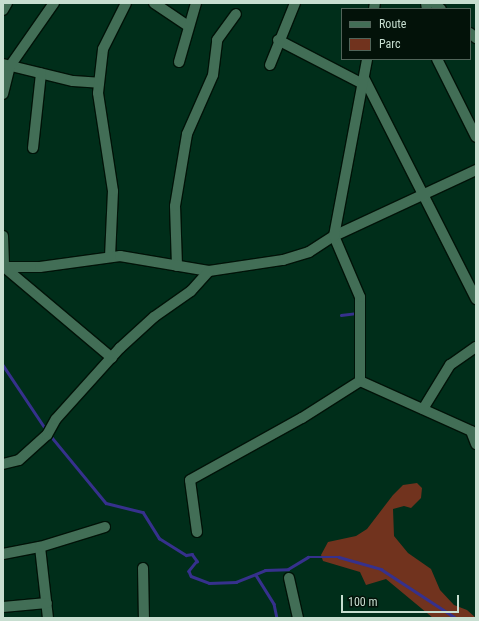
<!DOCTYPE html>
<html>
<head>
<meta charset="utf-8">
<style>
  body { margin:0 }
  #map { position:relative; width:479px; height:621px; overflow:hidden; background:#002e1a; font-family:"Roboto Condensed",sans-serif }
  div>[style] { position:absolute }
  .green>* { inset:0; background:#71331e }
  .stream>* { height:2.5px; margin:-1.25px; padding:0 1.25px; transform-origin:1.25px; border-radius:1.25px; background:#36318d }
  .roads { filter:drop-shadow(1px 0 #001308) drop-shadow(-1px 0 #001308) drop-shadow(0 1px #001308) drop-shadow(0 -1px #001308) }
  .minor>* { height:10px; margin:-5px; padding:0 5px; transform-origin:5px; border-radius:5px; background:#426e56 }
  span { translate:-50% -50%; white-space:nowrap; text-align:center; line-height:1.15; -webkit-text-stroke:4px #031209; paint-order:stroke }
  .frame { position:absolute; inset:0; border:4px solid #c7ded0; pointer-events:none }
  .legend { position:absolute; left:341px; top:8px; width:130px; height:52px; box-sizing:border-box; background:#031209; border:1px solid #516459; margin:0; padding:5px 7px; list-style:none; font-size:12px; color:#c7ded0 }
  .legend li { display:flex; align-items:center; gap:8px; height:20px }
  .legend b { width:20px; border:1px solid #516459 }
  .scale { position:absolute; left:341px; top:595px; width:118px; height:18px; box-sizing:border-box; border:2px solid #c7ded0; border-top:0; padding-left:5px; font-size:12px; line-height:14px; white-space:nowrap; color:#c7ded0; -webkit-text-stroke:3px #031209; paint-order:stroke }
</style>
</head>
<body>
<div id="map">
  <div class="green">
    <div style="clip-path:polygon(417px 483px,422px 488px,421px 498px,411px 508px,404px 506px,393px 509px,394px 536px,408px 553px,431px 569px,440px 590px,454px 605px,467px 610px,476px 618px,433px 618px,386px 579px,366px 585px,360px 572px,323px 561px,321px 555px,328px 542px,356px 536px,367px 529px,393px 495px,403px 485px)"></div>
  </div>
  <div class="stream">
    <div style="left:341px;top:315px;width:17px;rotate:-7deg"></div>
    <div style="left:3px;top:365px;width:79px;rotate:56.3deg"></div>
    <div style="left:50px;top:435px;width:88px;rotate:50.5deg"></div>
    <div style="left:106px;top:503px;width:38px;rotate:14deg"></div>
    <div style="left:143px;top:512px;width:31px;rotate:58deg"></div>
    <div style="left:159px;top:538px;width:32px;rotate:32deg"></div>
    <div style="left:186px;top:555px;width:6px;rotate:-9deg"></div>
    <div style="left:192px;top:554px;width:9px;rotate:54deg"></div>
    <div style="left:197px;top:561px;width:13px;rotate:129deg"></div>
    <div style="left:189px;top:571px;width:5px;rotate:68deg"></div>
    <div style="left:191px;top:576px;width:19px;rotate:21deg"></div>
    <div style="left:209px;top:583px;width:27px;rotate:-2deg"></div>
    <div style="left:236px;top:582px;width:31px;rotate:-22deg"></div>
    <div style="left:265px;top:570px;width:23px;rotate:-2deg"></div>
    <div style="left:288px;top:569px;width:23px;rotate:-31deg"></div>
    <div style="left:308px;top:557px;width:31px"></div>
    <div style="left:339px;top:557px;width:44px;rotate:15.9deg"></div>
    <div style="left:381px;top:569px;width:90px;rotate:33.2deg"></div>
    <div style="left:256px;top:575px;width:34px;rotate:58deg"></div>
    <div style="left:274px;top:604px;width:14px;rotate:78deg"></div>
  </div>
  <div class="roads">
    <div class="minor">
      <div style="left:154px;top:3px;width:40px;rotate:34deg"></div>
      <div style="left:426px;top:3px;width:6px;rotate:81deg"></div>
      <div style="left:434px;top:3px;width:9px;rotate:41deg"></div>
      <div style="left:374px;top:9px;width:6px;rotate:-81deg"></div>
      <div style="left:3px;top:10px;width:8px;rotate:-60deg"></div>
      <div style="left:470px;top:33px;width:8px;rotate:40deg"></div>
      <div style="left:278px;top:40px;width:96px;rotate:27.4deg"></div>
      <div style="left:437px;top:59px;width:87px;rotate:63.4deg"></div>
      <div style="left:179px;top:62px;width:61px;rotate:-73.9deg"></div>
      <div style="left:3px;top:64px;width:72px;rotate:13.7deg"></div>
      <div style="left:73px;top:81px;width:26px;rotate:4deg"></div>
      <div style="left:270px;top:65px;width:67px;rotate:-68deg"></div>
      <div style="left:364px;top:78px;width:248px;rotate:63.1deg"></div>
      <div style="left:3px;top:94px;width:29px;rotate:-76deg"></div>
      <div style="left:10px;top:66px;width:77px;rotate:-55.1deg"></div>
      <div style="left:33px;top:148px;width:75px;rotate:-83.9deg"></div>
      <div style="left:3px;top:236px;width:31px;rotate:88deg"></div>
      <div style="left:4px;top:267px;width:141px;rotate:40.1deg"></div>
      <div style="left:110px;top:257px;width:66px;rotate:-87.4deg"></div>
      <div style="left:113px;top:191px;width:99px;rotate:-98.7deg"></div>
      <div style="left:98px;top:93px;width:44px;rotate:-83.5deg"></div>
      <div style="left:103px;top:49px;width:51px;rotate:-63.4deg"></div>
      <div style="left:177px;top:266px;width:60px;rotate:-91.9deg"></div>
      <div style="left:175px;top:206px;width:73px;rotate:-80.5deg"></div>
      <div style="left:187px;top:134px;width:64px;rotate:-66.2deg"></div>
      <div style="left:213px;top:75px;width:35px;rotate:-83deg"></div>
      <div style="left:217px;top:40px;width:32px;rotate:-54deg"></div>
      <div style="left:3px;top:267px;width:37px"></div>
      <div style="left:40px;top:267px;width:81px;rotate:-7.8deg"></div>
      <div style="left:120px;top:256px;width:90px;rotate:9.6deg"></div>
      <div style="left:209px;top:271px;width:75px;rotate:-8.5deg"></div>
      <div style="left:283px;top:260px;width:27px;rotate:-17deg"></div>
      <div style="left:309px;top:252px;width:30px;rotate:-33deg"></div>
      <div style="left:334px;top:236px;width:157px;rotate:-24.9deg"></div>
      <div style="left:360px;top:381px;width:122px;rotate:24.2deg"></div>
      <div style="left:471px;top:431px;width:14px;rotate:69deg"></div>
      <div style="left:423px;top:409px;width:52px;rotate:-58.5deg"></div>
      <div style="left:450px;top:365px;width:32px;rotate:-35deg"></div>
      <div style="left:3px;top:464px;width:16px;rotate:-14deg"></div>
      <div style="left:19px;top:460px;width:38px;rotate:-42deg"></div>
      <div style="left:47px;top:435px;width:18px;rotate:-61deg"></div>
      <div style="left:56px;top:419px;width:96px;rotate:-48deg"></div>
      <div style="left:120px;top:348px;width:46px;rotate:-42.4deg"></div>
      <div style="left:154px;top:317px;width:45px;rotate:-35.1deg"></div>
      <div style="left:191px;top:291px;width:27px;rotate:-48deg"></div>
      <div style="left:197px;top:532px;width:52px;rotate:-97.7deg"></div>
      <div style="left:190px;top:480px;width:128px;rotate:-29deg"></div>
      <div style="left:302px;top:418px;width:69px;rotate:-32.5deg"></div>
      <div style="left:360px;top:381px;width:84px;rotate:-90deg"></div>
      <div style="left:360px;top:297px;width:66px;rotate:-113.1deg"></div>
      <div style="left:334px;top:236px;width:180px;rotate:-79.4deg"></div>
      <div style="left:40px;top:547px;width:71px;rotate:83.6deg"></div>
      <div style="left:3px;top:554px;width:38px;rotate:-11deg"></div>
      <div style="left:40px;top:547px;width:68px;rotate:-17.1deg"></div>
      <div style="left:143px;top:568px;width:50px;rotate:88.9deg"></div>
      <div style="left:289px;top:578px;width:41px;rotate:77.3deg"></div>
      <div style="left:3px;top:607px;width:44px;rotate:-5.2deg"></div>
    </div>
  </div>
  <div class="frame"></div>
  <ul class="legend">
  <li><b style="height:5px;background:#426e56"></b>Route</li>
  <li><b style="height:11px;background:#71331e"></b>Parc</li>
  </ul>
  <div class="scale">100 m</div>
</div>
</body>
</html>
